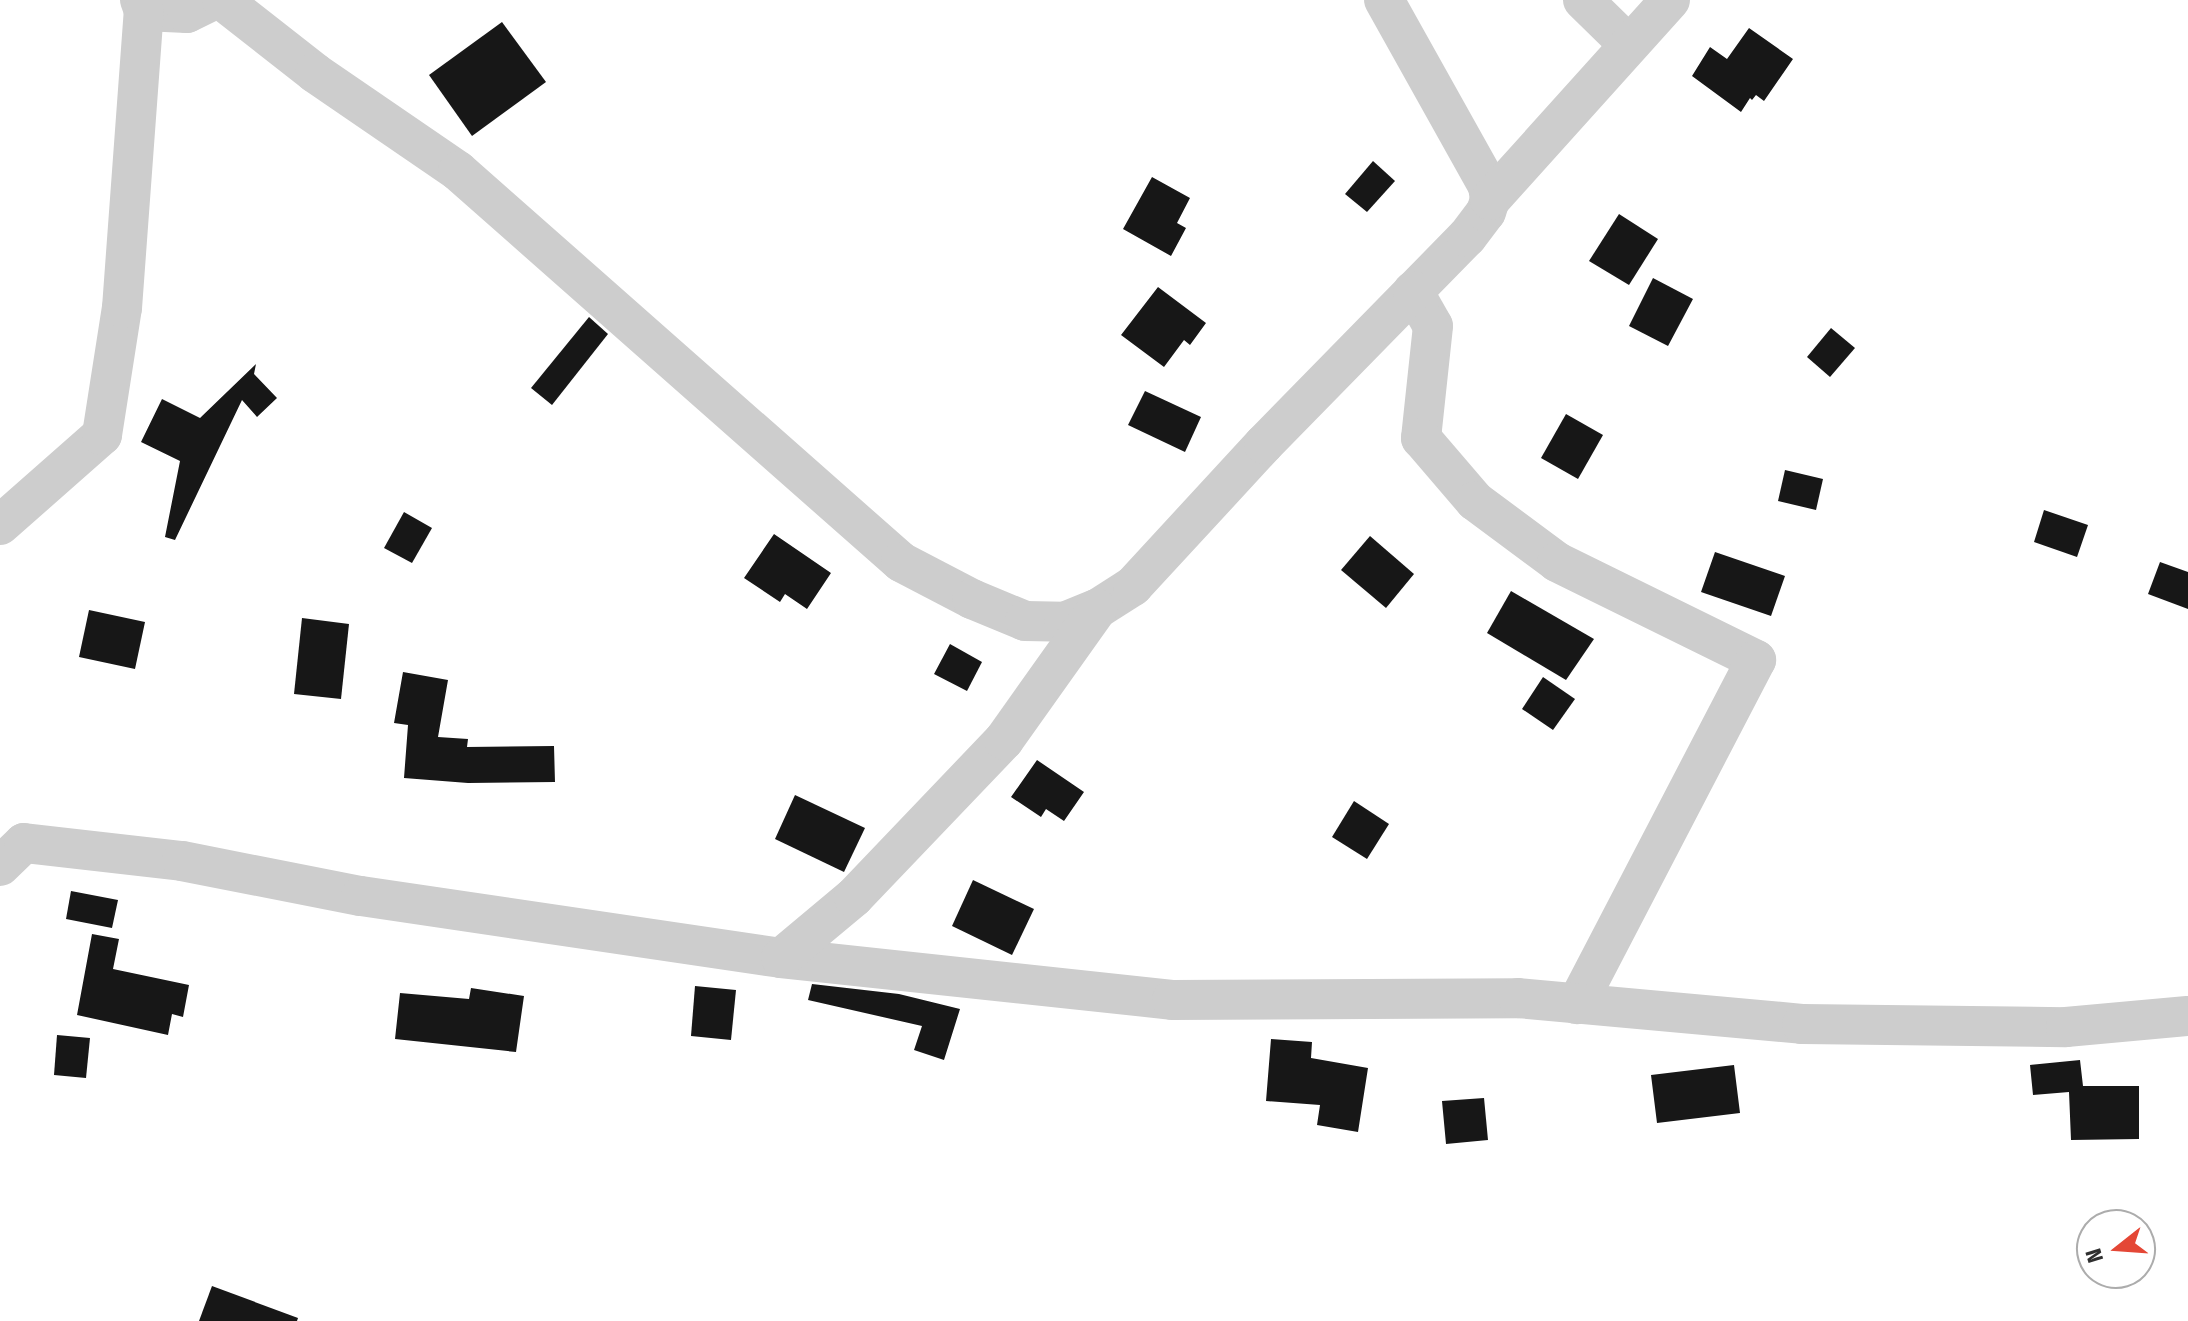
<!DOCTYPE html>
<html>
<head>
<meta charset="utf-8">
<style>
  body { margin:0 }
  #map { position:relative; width:2188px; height:1321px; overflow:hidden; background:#fff; font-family:"Fira Sans Condensed",sans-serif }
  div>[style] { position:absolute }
  .building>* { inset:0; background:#171717 }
  .street>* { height:40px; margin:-20px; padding:0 20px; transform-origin:20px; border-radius:20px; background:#cdcdcd }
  span { translate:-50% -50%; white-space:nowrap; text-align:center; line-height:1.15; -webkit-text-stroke:8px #fff; paint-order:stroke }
  .north { position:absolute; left:2076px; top:1209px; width:80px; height:80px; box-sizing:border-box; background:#fff; border:2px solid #acacac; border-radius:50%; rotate:253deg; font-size:22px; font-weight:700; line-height:32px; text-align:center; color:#303030 }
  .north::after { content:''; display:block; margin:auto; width:28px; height:36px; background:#e44736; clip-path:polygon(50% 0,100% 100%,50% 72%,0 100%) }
</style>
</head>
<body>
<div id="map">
  <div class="building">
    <div style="clip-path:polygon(502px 22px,546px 82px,472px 136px,429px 75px)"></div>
    <div style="clip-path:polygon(1749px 28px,1793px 59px,1764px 101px,1756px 95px,1752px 100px,1750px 98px,1741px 112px,1692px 76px,1710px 47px,1727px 59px)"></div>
    <div style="clip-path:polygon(1373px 161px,1395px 181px,1367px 212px,1345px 194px)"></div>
    <div style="clip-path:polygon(1152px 177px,1190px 198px,1177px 223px,1186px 228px,1171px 256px,1123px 229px)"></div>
    <div style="clip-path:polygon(1619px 214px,1658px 239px,1629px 285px,1589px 261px)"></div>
    <div style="clip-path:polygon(1653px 278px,1693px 299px,1668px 346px,1629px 326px)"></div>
    <div style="clip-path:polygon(1158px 287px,1206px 323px,1190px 345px,1184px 340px,1164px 367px,1121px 335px)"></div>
    <div style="clip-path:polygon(589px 317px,608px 334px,552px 405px,531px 388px)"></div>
    <div style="clip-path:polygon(1831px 328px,1855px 348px,1830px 377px,1807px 357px)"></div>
    <div style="clip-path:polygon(256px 364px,254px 374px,277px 398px,257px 417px,242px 400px,175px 540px,165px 537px,180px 461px,141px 442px,162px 399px,200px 418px)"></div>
    <div style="clip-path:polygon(1145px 391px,1201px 417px,1185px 452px,1128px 425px)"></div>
    <div style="clip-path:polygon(1566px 414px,1603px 435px,1578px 479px,1541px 458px)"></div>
    <div style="clip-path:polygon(1785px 470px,1823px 479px,1816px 510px,1778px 501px)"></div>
    <div style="clip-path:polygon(2044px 510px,2088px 525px,2077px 557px,2034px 542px)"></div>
    <div style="clip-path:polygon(404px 512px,432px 528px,412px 563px,384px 548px)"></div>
    <div style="clip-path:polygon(774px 534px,831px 573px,807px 609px,785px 594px,780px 602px,744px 578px)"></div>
    <div style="clip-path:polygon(1370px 536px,1414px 574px,1386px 608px,1341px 570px)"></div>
    <div style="clip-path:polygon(1715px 552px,1785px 576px,1771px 616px,1701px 592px)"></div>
    <div style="clip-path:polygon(2160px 562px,2188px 572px,2188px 609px,2148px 594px)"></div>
    <div style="clip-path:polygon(1511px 591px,1594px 639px,1566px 680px,1487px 633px)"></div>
    <div style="clip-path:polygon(89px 610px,145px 622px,135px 669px,79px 657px)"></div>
    <div style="clip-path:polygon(302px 618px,349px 624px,341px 699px,294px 694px)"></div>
    <div style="clip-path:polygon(950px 644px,982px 662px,967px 691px,934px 674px)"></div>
    <div style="clip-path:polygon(403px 672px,448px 680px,438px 737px,468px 739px,467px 747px,554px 746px,555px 782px,468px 783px,404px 778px,408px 725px,394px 723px)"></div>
    <div style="clip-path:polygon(1543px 677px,1575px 699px,1553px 730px,1522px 709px)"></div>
    <div style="clip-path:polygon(1037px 760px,1084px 792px,1064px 821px,1046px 809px,1041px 817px,1011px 797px)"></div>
    <div style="clip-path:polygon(795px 795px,865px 828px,844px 872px,775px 839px)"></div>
    <div style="clip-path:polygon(1354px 801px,1389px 824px,1367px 859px,1332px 837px)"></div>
    <div style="clip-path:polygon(973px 880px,1034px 909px,1012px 955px,952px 926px)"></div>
    <div style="clip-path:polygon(71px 891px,118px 900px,112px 928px,66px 919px)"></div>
    <div style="clip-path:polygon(92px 934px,119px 939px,113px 969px,189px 985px,183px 1017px,172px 1014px,168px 1035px,77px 1015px)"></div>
    <div style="clip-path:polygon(812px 984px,899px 994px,960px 1009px,944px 1060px,914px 1050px,922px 1026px,808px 1000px)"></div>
    <div style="clip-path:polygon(695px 986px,736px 990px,731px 1040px,691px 1036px)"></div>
    <div style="clip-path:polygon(471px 988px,524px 996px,516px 1052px,395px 1039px,400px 993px,469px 999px)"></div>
    <div style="clip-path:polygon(57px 1035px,90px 1038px,86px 1078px,54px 1075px)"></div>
    <div style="clip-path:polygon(1271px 1039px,1312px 1042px,1311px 1058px,1368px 1068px,1358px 1132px,1317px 1125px,1320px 1105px,1266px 1101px)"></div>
    <div style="clip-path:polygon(2080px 1060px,2083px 1086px,2139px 1086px,2139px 1139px,2071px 1140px,2069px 1092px,2033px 1095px,2030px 1065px)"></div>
    <div style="clip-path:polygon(1734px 1065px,1740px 1113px,1657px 1123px,1651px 1075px)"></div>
    <div style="clip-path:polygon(1484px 1098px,1488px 1140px,1446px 1144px,1442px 1101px)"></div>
    <div style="clip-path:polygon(212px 1286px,298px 1318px,297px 1321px,199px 1321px)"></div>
  </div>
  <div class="street">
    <div style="left:140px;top:0;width:12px;rotate:70deg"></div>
    <div style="left:144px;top:11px;width:43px;rotate:2.7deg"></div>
    <div style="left:187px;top:13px;width:30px;rotate:-26deg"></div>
    <div style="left:222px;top:0;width:118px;rotate:38.1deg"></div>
    <div style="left:315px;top:73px;width:173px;rotate:34.4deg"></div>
    <div style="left:458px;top:171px;width:591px;rotate:41.43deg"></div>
    <div style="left:901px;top:562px;width:80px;rotate:27.5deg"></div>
    <div style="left:972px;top:599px;width:57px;rotate:22.5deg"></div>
    <div style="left:1025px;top:621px;width:39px;rotate:1deg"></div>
    <div style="left:1064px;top:622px;width:35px;rotate:-22deg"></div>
    <div style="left:1097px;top:609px;width:43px;rotate:-32.6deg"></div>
    <div style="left:1133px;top:586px;width:193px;rotate:-47.3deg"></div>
    <div style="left:1264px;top:444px;width:290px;rotate:-45.6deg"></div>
    <div style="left:1467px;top:237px;width:31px;rotate:-53deg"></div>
    <div style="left:1486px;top:212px;width:13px;rotate:-72deg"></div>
    <div style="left:1490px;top:200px;width:14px;rotate:-98deg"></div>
    <div style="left:1488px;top:186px;width:213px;rotate:-119.2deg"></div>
    <div style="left:1583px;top:0;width:64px;rotate:44.4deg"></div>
    <div style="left:1490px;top:200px;width:269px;rotate:-48deg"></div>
    <div style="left:1413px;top:291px;width:40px;rotate:60.3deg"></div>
    <div style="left:1433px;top:326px;width:113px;rotate:96.1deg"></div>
    <div style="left:1421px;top:438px;width:83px;rotate:49.4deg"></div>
    <div style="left:1475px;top:501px;width:102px;rotate:36.6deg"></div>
    <div style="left:1557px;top:562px;width:222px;rotate:26.2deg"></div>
    <div style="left:1756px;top:660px;width:388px;rotate:117.5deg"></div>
    <div style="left:0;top:525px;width:136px;rotate:-41.4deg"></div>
    <div style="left:102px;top:435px;width:129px;rotate:-81.1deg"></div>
    <div style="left:122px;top:308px;width:298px;rotate:-85.8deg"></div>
    <div style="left:0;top:866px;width:33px;rotate:-44deg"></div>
    <div style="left:24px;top:843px;width:159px;rotate:6.5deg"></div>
    <div style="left:182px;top:861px;width:182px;rotate:11.1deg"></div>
    <div style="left:361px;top:896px;width:425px;rotate:8.4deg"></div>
    <div style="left:781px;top:958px;width:393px;rotate:6.1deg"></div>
    <div style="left:1172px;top:1000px;width:346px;rotate:-0.3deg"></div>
    <div style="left:1518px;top:998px;width:285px;rotate:5.2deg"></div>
    <div style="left:1802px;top:1024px;width:264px;rotate:0.7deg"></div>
    <div style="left:2066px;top:1027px;width:122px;rotate:-5.2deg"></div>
    <div style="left:781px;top:958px;width:95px;rotate:-39.9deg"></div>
    <div style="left:854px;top:897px;width:217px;rotate:-46.3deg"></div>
    <div style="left:1004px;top:740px;width:161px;rotate:-54.6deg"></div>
  </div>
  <div class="north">N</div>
</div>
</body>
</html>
